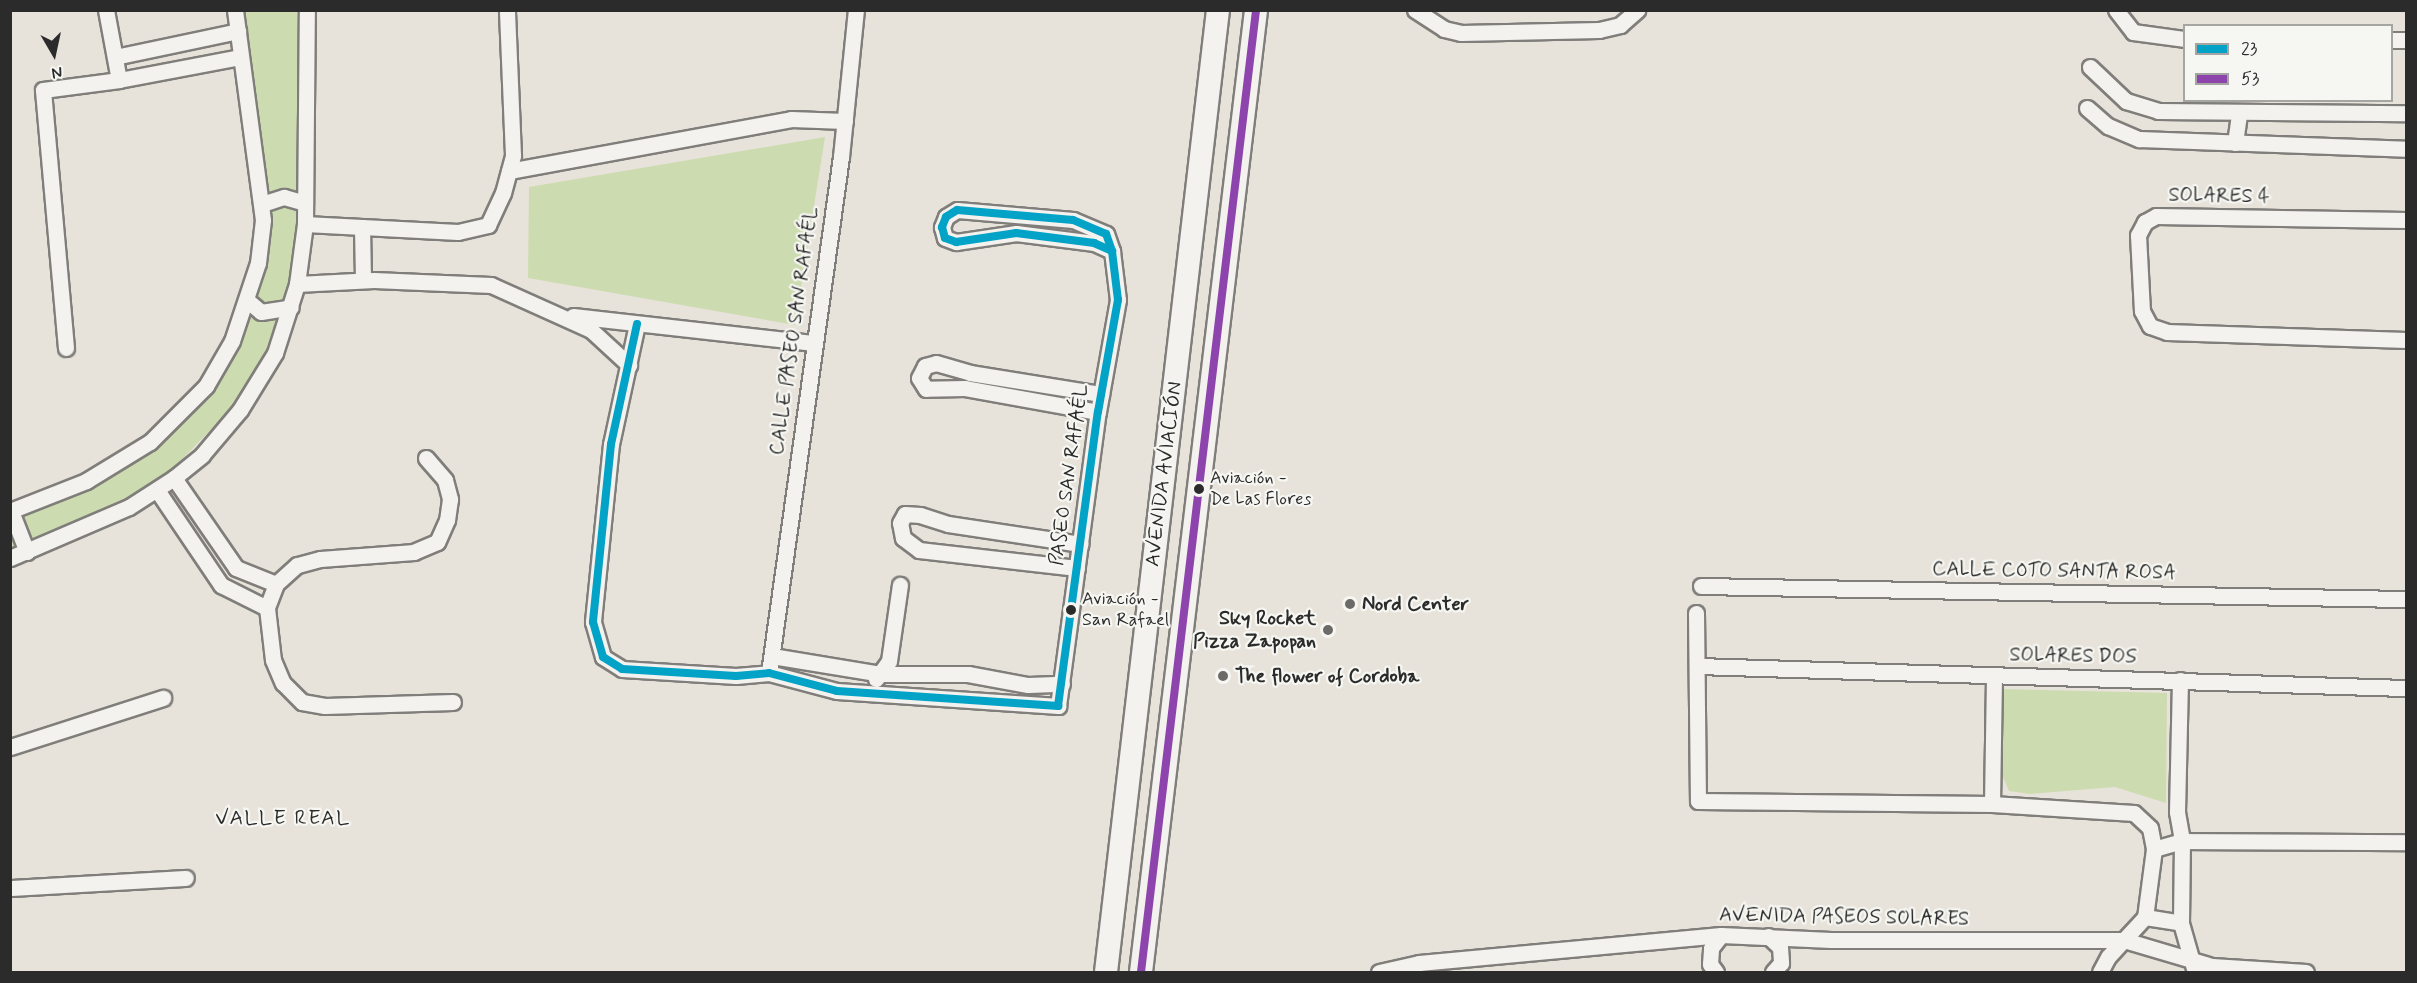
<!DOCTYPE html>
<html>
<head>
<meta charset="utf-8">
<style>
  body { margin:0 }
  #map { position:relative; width:2417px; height:983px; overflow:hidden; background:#e8e3da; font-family:Mynerve,sans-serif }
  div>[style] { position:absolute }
  .green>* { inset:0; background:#cddbb0 }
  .roads { filter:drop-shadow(2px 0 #807e7a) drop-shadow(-2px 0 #807e7a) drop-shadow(0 2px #807e7a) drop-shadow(0 -2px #807e7a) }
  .street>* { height:15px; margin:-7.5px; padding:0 7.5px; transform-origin:7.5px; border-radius:7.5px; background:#f3f2ef }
  .primary>* { height:22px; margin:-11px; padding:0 11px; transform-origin:11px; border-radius:11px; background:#f3f2ef }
  .bus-1>* { height:8px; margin:-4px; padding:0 4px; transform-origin:4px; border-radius:4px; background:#02a3c6 }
  .bus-2>* { height:8px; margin:-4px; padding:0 4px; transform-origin:4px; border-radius:4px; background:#8e44ad }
  .dots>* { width:16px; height:16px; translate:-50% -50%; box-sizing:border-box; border:3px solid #f6f6f2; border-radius:50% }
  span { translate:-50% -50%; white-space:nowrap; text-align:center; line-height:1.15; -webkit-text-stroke:4.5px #f6f6f2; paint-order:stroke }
  .bus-label { font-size:18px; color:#2b2b2b }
  .left { translate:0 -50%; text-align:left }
  .street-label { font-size:20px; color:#2b2b2b }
  .poi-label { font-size:20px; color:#2b2b2b; font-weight:700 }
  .right { translate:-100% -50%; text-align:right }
  .neighbourhood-label { font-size:21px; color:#2b2b2b; letter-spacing:1.5px }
  .frame { position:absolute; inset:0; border:12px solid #2b2b2b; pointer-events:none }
  .legend { position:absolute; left:2183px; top:24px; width:210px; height:78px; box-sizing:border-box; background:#f6f6f2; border:2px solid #a5a5a2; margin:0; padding:8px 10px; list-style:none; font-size:18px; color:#2b2b2b }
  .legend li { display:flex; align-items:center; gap:12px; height:30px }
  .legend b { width:30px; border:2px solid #a5a5a2 }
  .north { position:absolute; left:24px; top:24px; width:60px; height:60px; -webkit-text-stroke:4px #f6f6f2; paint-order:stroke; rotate:171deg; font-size:16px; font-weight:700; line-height:24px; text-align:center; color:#2b2b2b }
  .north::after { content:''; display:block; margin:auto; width:21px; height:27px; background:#2b2b2b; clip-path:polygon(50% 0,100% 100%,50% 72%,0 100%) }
</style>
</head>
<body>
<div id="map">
  <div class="green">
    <div style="clip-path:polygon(239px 11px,302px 11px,301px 214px,296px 262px,257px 382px,160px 482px,68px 529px,11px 552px,11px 515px,104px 477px,163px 439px,211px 383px,256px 299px,266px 211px)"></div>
    <div style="clip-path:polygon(825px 137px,795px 325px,528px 278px,529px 187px)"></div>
    <div style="clip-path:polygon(2002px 689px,2167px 693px,2166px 803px,2115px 787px,2030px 794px,2009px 791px,1996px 761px,1994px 721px)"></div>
  </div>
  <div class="roads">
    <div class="street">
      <div style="left:106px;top:10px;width:71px;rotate:79.5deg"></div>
      <div style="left:1415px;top:10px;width:35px;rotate:33deg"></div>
      <div style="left:1444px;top:29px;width:17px;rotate:13deg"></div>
      <div style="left:1461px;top:33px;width:138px;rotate:-1.2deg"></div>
      <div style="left:1599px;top:30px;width:22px;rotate:-13deg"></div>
      <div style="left:1620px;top:25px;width:23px;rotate:-41deg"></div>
      <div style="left:2116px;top:10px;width:28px;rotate:52deg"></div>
      <div style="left:2133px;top:32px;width:51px;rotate:7.8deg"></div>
      <div style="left:2392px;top:40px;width:14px"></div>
      <div style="left:115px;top:57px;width:126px;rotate:-11.9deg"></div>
      <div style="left:2090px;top:67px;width:50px;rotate:43.4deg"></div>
      <div style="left:2126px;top:101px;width:34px;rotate:17deg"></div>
      <div style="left:2158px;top:111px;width:248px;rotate:0.5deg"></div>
      <div style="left:2087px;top:108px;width:28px;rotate:41deg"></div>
      <div style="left:2108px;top:126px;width:34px;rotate:23deg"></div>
      <div style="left:2139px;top:139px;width:267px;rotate:2.1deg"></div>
      <div style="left:2235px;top:143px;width:30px;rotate:-82deg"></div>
      <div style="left:509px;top:171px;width:287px;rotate:-10.4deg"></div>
      <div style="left:791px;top:119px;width:54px;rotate:2.1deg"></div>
      <div style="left:262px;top:204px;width:23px;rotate:-18deg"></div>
      <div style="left:284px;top:197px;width:22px;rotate:16deg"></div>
      <div style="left:2406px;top:220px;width:250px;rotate:-179.1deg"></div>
      <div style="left:2156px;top:216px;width:13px;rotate:151deg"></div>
      <div style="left:2145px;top:222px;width:15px;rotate:118deg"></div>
      <div style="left:2138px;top:235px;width:76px;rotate:87deg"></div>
      <div style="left:2142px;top:311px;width:17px;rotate:62deg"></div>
      <div style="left:2150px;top:326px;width:18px;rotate:19deg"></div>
      <div style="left:2167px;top:332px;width:239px;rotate:1.9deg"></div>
      <div style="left:305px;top:224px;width:153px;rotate:3deg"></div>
      <div style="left:458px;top:232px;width:31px;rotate:-13deg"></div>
      <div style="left:488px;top:225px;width:35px;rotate:-65deg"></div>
      <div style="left:503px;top:193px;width:39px;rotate:-75deg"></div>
      <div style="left:513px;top:155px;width:145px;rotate:-92.4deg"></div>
      <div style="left:362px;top:227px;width:53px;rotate:88.9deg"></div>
      <div style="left:297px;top:284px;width:77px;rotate:-3deg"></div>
      <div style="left:374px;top:280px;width:117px;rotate:2.4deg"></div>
      <div style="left:491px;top:285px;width:110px;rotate:24.2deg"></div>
      <div style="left:591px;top:330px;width:52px;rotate:42.6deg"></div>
      <div style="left:248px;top:301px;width:17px;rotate:40deg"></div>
      <div style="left:261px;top:312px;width:30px;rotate:-9deg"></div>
      <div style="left:573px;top:316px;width:243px;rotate:6.4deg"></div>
      <div style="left:637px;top:324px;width:123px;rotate:102.2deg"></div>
      <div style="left:611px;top:444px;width:179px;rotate:95.8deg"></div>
      <div style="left:593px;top:622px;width:36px;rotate:74deg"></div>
      <div style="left:603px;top:657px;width:22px;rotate:32deg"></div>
      <div style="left:622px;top:669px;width:114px;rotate:3.5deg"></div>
      <div style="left:736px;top:676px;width:33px;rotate:-5deg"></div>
      <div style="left:769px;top:673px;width:70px;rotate:14.8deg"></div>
      <div style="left:837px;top:691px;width:222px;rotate:3.9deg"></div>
      <div style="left:1058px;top:706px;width:297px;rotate:-82.3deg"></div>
      <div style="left:1098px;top:412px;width:114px;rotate:-79.9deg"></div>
      <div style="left:1118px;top:300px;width:49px;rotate:-97deg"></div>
      <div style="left:1112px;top:251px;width:18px;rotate:-109deg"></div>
      <div style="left:1106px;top:234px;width:36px;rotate:-157deg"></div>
      <div style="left:1073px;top:220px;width:116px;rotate:-175.1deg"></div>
      <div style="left:957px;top:210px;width:13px;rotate:148deg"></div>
      <div style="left:946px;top:217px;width:11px;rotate:112deg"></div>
      <div style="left:942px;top:227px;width:11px;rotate:75deg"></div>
      <div style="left:945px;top:238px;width:12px;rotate:20deg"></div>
      <div style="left:956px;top:242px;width:61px;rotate:-8.5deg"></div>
      <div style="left:1016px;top:233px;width:79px;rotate:7.3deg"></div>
      <div style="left:1094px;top:243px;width:20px;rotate:24deg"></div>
      <div style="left:66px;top:348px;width:259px;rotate:-95.1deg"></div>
      <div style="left:43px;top:90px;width:77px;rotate:-7.5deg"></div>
      <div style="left:119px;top:80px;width:124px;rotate:-10.7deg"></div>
      <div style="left:1098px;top:412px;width:135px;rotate:-169.8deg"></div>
      <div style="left:965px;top:388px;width:39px;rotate:179deg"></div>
      <div style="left:926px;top:389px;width:13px;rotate:-122deg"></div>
      <div style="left:919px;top:378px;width:13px;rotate:-63deg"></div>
      <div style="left:925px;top:366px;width:11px;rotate:-15deg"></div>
      <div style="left:936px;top:363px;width:35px;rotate:16deg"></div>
      <div style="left:970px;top:373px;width:133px;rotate:9.1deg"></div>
      <div style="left:426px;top:458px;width:29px;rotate:49deg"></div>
      <div style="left:445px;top:480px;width:20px;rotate:75deg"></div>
      <div style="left:450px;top:499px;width:21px;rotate:98deg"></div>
      <div style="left:447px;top:520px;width:24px;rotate:114deg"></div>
      <div style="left:437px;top:542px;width:25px;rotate:157deg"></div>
      <div style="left:414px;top:552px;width:94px;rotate:175.7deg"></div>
      <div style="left:320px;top:559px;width:24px;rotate:165deg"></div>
      <div style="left:297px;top:565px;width:28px;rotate:138deg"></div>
      <div style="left:276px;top:584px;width:26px;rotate:111deg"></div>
      <div style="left:267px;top:608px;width:52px;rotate:83.4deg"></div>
      <div style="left:273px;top:660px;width:25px;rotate:67deg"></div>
      <div style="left:283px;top:683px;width:27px;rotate:45deg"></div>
      <div style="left:302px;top:702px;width:23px;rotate:10deg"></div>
      <div style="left:325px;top:706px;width:128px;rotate:-1.8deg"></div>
      <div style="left:174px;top:478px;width:109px;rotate:55.4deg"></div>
      <div style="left:236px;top:568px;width:43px;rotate:21.8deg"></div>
      <div style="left:157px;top:490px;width:115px;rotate:56deg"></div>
      <div style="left:221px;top:585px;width:51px;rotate:26.6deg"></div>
      <div style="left:10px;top:511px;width:82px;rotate:-21.5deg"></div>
      <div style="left:86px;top:481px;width:75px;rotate:-31.4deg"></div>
      <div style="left:150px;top:442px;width:79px;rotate:-45deg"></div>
      <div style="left:206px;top:386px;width:52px;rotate:-60deg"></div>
      <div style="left:232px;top:341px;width:82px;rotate:-71.6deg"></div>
      <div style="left:258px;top:263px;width:43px;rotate:-83.4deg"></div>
      <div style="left:263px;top:220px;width:212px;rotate:-97.6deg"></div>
      <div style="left:11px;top:511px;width:44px;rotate:68.7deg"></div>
      <div style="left:10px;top:558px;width:129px;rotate:-23.2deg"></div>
      <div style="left:129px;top:507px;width:54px;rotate:-32.8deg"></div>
      <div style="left:174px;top:478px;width:36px;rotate:-39deg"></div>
      <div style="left:202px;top:455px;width:59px;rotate:-49.8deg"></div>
      <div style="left:240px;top:410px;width:67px;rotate:-58.4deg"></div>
      <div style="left:275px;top:353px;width:72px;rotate:-72.3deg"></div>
      <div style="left:297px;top:284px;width:61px;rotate:-82.4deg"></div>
      <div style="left:305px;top:224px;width:214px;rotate:-89.5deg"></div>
      <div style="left:1077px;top:568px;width:159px;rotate:-173.5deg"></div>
      <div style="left:919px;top:550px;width:20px;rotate:-143deg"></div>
      <div style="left:903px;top:538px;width:15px;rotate:-101deg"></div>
      <div style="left:900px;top:523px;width:10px;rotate:-61deg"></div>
      <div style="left:905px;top:514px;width:15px;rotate:4deg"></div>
      <div style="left:920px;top:515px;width:29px;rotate:18deg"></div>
      <div style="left:948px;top:524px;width:134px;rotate:8.6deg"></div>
      <div style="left:1701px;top:586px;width:705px;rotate:1.06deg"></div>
      <div style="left:1696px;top:613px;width:188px;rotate:89.4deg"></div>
      <div style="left:1698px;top:801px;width:294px;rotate:0.6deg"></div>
      <div style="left:1992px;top:804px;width:142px;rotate:3.6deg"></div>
      <div style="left:2134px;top:813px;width:22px;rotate:43deg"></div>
      <div style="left:2150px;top:828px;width:21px;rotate:79deg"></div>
      <div style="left:2154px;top:849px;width:69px;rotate:97.5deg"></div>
      <div style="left:2145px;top:917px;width:54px;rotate:132.8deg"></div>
      <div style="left:2108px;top:957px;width:17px;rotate:118deg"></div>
      <div style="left:772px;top:656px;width:110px;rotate:9.4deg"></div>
      <div style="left:881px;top:674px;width:87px"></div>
      <div style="left:968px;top:674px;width:61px;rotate:10.4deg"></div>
      <div style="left:1028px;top:685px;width:34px;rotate:-2deg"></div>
      <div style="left:1697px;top:666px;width:709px;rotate:1.78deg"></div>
      <div style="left:769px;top:673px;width:521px;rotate:-82.06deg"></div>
      <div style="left:841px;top:157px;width:148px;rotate:-84.2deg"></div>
      <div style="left:876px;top:679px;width:22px;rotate:-54deg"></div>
      <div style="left:889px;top:661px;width:77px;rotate:-81.8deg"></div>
      <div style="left:2180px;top:680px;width:132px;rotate:91.3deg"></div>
      <div style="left:2177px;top:812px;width:29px;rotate:80deg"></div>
      <div style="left:2182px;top:841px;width:82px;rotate:90.7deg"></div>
      <div style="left:2181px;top:923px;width:51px;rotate:74.1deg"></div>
      <div style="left:10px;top:747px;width:161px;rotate:-17.8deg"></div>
      <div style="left:1992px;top:804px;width:129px;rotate:-89.1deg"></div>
      <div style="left:2154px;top:849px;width:29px;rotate:-16deg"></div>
      <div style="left:2182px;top:841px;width:224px;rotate:0.3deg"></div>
      <div style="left:10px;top:888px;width:176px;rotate:-3.3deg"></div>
      <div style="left:2145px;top:917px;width:36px;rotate:9deg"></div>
      <div style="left:1768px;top:936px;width:16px;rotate:43deg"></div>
      <div style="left:1780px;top:947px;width:16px;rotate:86deg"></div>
      <div style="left:1781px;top:963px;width:12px;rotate:132deg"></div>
      <div style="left:1379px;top:972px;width:41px;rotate:-12.7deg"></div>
      <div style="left:1419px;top:963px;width:303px;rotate:-5.3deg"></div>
      <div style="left:1721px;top:935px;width:110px;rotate:2.6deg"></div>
      <div style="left:1831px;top:940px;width:293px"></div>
      <div style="left:2124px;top:940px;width:92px;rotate:16.5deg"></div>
      <div style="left:2212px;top:966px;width:94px;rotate:3.7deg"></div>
      <div style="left:1716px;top:972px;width:10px;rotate:-127deg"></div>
      <div style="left:1710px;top:964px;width:16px;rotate:-86deg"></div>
      <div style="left:1711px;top:948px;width:16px;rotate:-52deg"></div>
    </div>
    <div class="primary">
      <div style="left:1106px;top:972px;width:968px;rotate:-83.36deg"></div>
      <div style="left:1141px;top:972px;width:969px;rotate:-83.18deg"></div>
    </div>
  </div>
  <div class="bus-1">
    <div style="left:637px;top:324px;width:123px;rotate:102.2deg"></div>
    <div style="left:611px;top:444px;width:179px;rotate:95.8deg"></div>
    <div style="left:593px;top:622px;width:36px;rotate:74deg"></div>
    <div style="left:603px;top:657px;width:22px;rotate:32deg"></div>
    <div style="left:622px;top:669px;width:114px;rotate:3.5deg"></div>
    <div style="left:736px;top:676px;width:33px;rotate:-5deg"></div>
    <div style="left:769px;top:673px;width:70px;rotate:14.8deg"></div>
    <div style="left:837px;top:691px;width:222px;rotate:3.9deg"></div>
    <div style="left:1058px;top:706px;width:297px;rotate:-82.3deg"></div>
    <div style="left:1098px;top:412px;width:114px;rotate:-79.9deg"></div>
    <div style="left:1118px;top:300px;width:49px;rotate:-97deg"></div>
    <div style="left:1112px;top:251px;width:18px;rotate:-109deg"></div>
    <div style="left:1106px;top:234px;width:36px;rotate:-157deg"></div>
    <div style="left:1073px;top:220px;width:116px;rotate:-175.1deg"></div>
    <div style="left:957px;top:210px;width:13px;rotate:148deg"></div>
    <div style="left:946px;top:217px;width:11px;rotate:112deg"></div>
    <div style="left:942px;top:227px;width:11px;rotate:75deg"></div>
    <div style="left:945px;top:238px;width:12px;rotate:20deg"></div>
    <div style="left:956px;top:242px;width:61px;rotate:-8.5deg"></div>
    <div style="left:1016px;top:233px;width:79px;rotate:7.3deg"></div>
    <div style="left:1094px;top:243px;width:20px;rotate:24deg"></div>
  </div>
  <div class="bus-2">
    <div style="left:1141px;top:972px;width:969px;rotate:-83.18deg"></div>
  </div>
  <div class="dots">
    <div style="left:1199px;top:489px;background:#2b2b2b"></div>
    <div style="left:1350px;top:604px;background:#6d6b68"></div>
    <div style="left:1071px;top:610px;background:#2b2b2b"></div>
    <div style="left:1328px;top:630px;background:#6d6b68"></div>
    <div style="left:1223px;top:676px;background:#6d6b68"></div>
  </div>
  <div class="bus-label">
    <span class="left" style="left:1210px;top:489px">Aviación -<br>De Las Flores</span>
    <span class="left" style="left:1082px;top:610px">Aviación -<br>San Rafael</span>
  </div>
  <div class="street-label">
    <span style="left:2219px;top:196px;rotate:1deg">SOLARES 4</span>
    <span style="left:794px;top:331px;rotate:-82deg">CALLE PASEO SAN RAFAÉL</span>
    <span style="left:1164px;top:474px;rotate:-83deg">AVENIDA AVIACIÓN</span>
    <span style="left:1069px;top:475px;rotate:-82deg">PASEO SAN RAFAÉL</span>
    <span style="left:2054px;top:571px;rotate:1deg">CALLE COTO SANTA ROSA</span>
    <span style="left:2073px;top:656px;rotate:1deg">SOLARES DOS</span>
    <span style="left:1844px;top:917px;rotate:1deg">AVENIDA PASEOS SOLARES</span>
  </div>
  <div class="poi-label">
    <span class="left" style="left:1362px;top:604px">Nord Center</span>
    <span class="right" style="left:1316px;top:630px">Sky Rocket<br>Pizza Zapopan</span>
    <span class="left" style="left:1235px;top:676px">The flower of Cordoba</span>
  </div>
  <div class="neighbourhood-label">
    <span style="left:283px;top:818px">VALLE REAL</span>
  </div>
  <div class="frame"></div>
  <ul class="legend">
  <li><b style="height:8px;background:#02a3c6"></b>23</li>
  <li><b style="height:8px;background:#8e44ad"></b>53</li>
  </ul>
  <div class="north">N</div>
</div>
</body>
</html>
